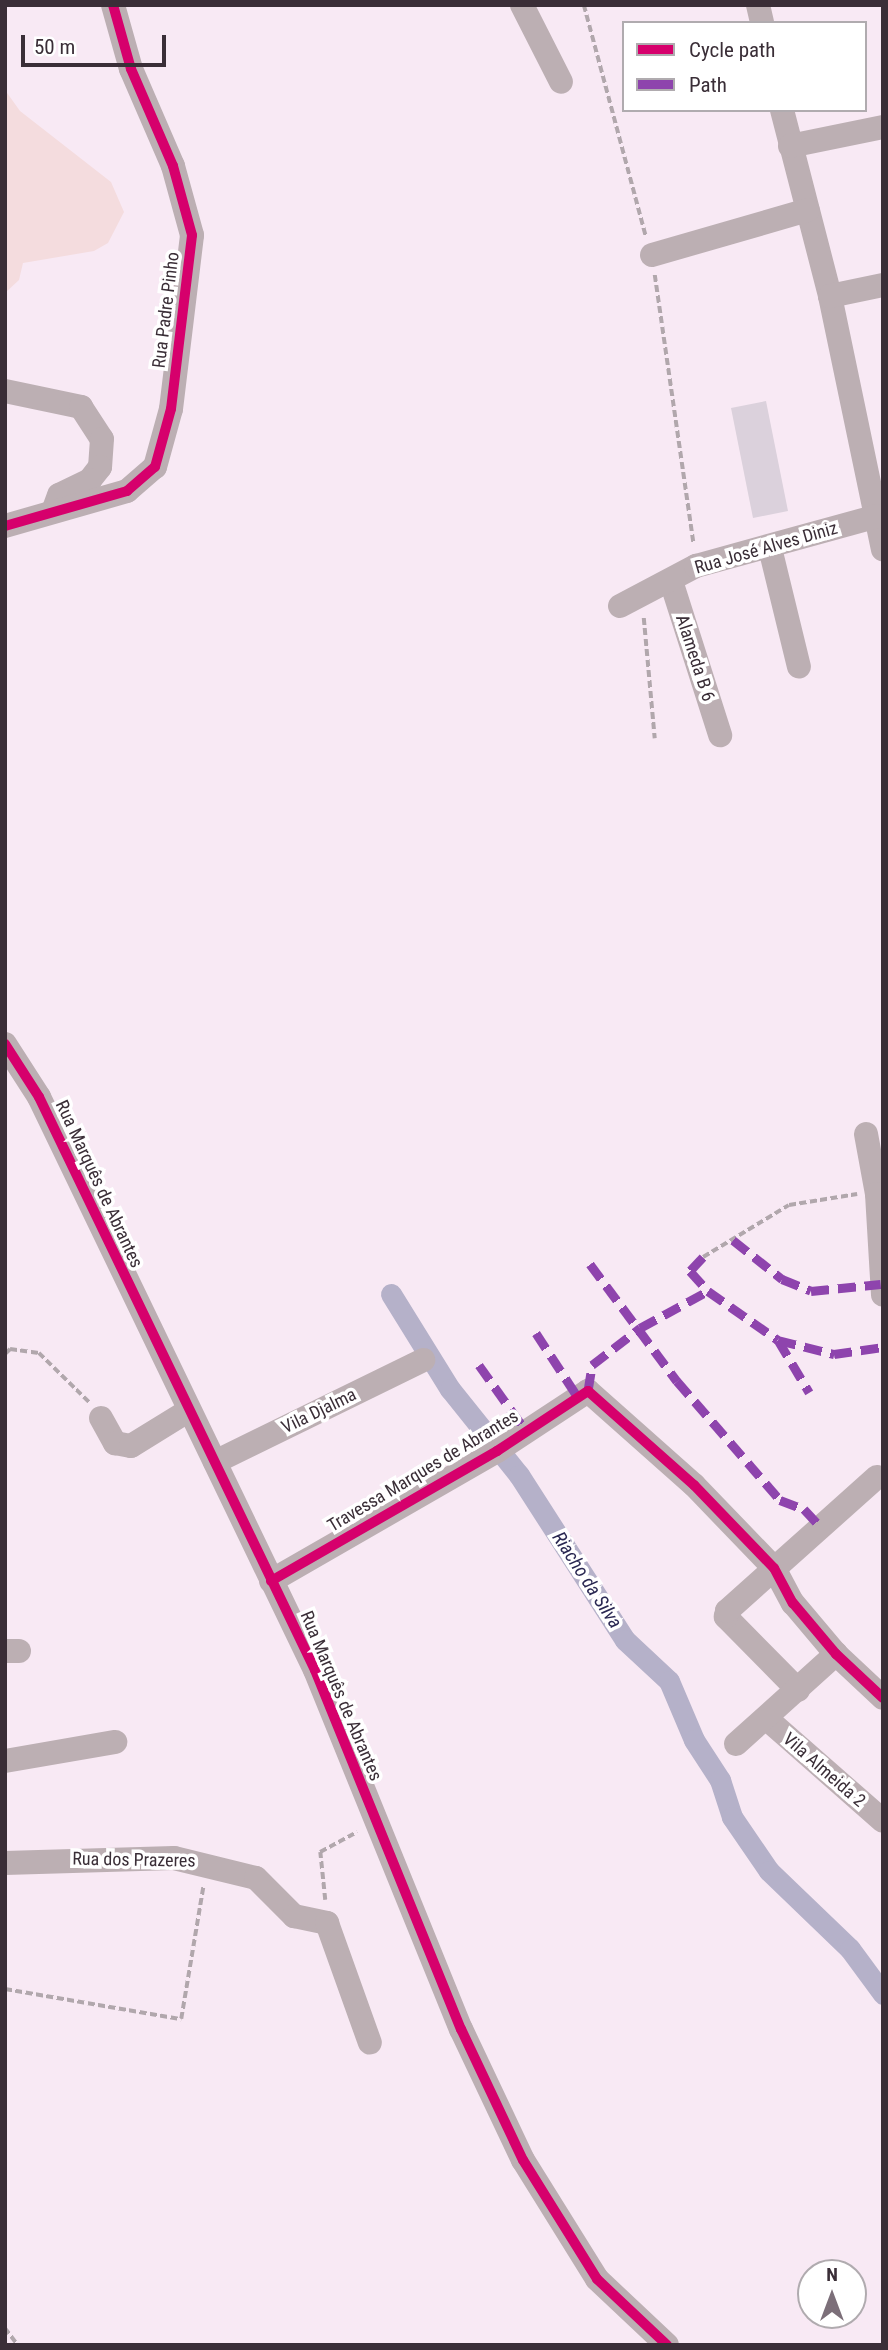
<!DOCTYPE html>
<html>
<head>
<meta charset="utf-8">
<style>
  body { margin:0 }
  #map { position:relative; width:888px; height:2350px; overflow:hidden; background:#f8e9f4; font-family:"Roboto Condensed",sans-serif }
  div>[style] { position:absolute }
  .green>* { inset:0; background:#f4dcde }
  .canal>* { height:21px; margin:-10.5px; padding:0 10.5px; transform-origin:10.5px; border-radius:10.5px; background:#b5b1c9 }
  .building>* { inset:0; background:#dbd1dc }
  .path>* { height:3.5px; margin-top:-1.75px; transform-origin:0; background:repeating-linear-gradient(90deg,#b1a7ac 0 7px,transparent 0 10.5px) }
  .minor>* { height:24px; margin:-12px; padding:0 12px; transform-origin:12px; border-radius:12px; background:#bcafb3 }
  .quiet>* { height:9px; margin-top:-4.5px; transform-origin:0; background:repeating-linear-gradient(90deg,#8e44ad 0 18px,transparent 0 27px) }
  .cycleway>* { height:10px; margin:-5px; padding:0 5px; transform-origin:5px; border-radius:5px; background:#d6006c }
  span { translate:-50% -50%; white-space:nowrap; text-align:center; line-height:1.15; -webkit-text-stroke:7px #fff; paint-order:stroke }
  .street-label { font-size:18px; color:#3a2e37 }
  .water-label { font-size:19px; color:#2a2852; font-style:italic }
  .frame { position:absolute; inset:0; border:7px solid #3a2e37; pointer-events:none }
  .legend { position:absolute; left:622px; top:21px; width:245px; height:91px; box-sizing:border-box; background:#fff; border:2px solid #b0abaf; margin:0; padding:9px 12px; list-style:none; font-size:21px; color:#3a2e37 }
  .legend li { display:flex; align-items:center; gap:14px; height:35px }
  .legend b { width:35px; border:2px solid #b0abaf }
  .north { position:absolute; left:797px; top:2259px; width:70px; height:70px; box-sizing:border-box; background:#fff; border:2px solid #b0abaf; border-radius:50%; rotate:0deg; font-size:19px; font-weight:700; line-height:28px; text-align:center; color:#3a2e37 }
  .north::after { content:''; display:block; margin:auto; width:24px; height:32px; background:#7c6f79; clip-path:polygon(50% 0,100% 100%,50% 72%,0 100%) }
  .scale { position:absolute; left:21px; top:35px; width:145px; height:32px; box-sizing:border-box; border:4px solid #3a2e37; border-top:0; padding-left:9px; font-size:21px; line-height:24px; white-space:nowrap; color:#3a2e37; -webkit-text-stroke:5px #fff; paint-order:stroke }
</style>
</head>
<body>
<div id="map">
  <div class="green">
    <div style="clip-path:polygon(5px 90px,20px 111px,111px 182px,124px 212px,108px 243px,94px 251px,23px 263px,19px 280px,5px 293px)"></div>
  </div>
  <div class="canal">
    <div style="left:391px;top:1294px;width:112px;rotate:58.2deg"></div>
    <div style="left:450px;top:1389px;width:110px;rotate:51.3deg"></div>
    <div style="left:519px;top:1475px;width:196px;rotate:57.3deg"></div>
    <div style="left:625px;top:1640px;width:60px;rotate:43deg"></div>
    <div style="left:669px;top:1681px;width:64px;rotate:67deg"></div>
    <div style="left:694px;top:1740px;width:48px;rotate:57deg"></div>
    <div style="left:720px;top:1780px;width:39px;rotate:72deg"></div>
    <div style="left:732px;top:1817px;width:65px;rotate:55.6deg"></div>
    <div style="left:769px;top:1871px;width:112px;rotate:43.9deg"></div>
    <div style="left:850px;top:1949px;width:56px;rotate:53.7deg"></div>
  </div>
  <div class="building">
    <div style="clip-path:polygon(766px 401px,788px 511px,753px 518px,731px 408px)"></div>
  </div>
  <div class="path">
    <div style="left:584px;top:5px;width:239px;rotate:75deg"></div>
    <div style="left:655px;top:275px;width:272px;rotate:81.8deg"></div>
    <div style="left:644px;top:618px;width:121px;rotate:84.8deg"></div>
    <div style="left:703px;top:1257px;width:100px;rotate:-31.2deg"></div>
    <div style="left:789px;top:1205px;width:69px;rotate:-9.2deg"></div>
    <div style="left:5px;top:1354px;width:7px;rotate:-45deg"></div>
    <div style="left:10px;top:1349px;width:29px;rotate:8deg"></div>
    <div style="left:39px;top:1353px;width:70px;rotate:44.4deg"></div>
    <div style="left:325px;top:1900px;width:48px;rotate:-95.9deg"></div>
    <div style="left:320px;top:1852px;width:42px;rotate:-28.4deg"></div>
    <div style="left:5px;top:1989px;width:179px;rotate:9.7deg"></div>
    <div style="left:181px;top:2019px;width:134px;rotate:-80.5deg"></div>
    <div style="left:5px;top:2328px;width:21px;rotate:53deg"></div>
  </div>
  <div class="minor">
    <div style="left:522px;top:5px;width:86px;rotate:63.1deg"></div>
    <div style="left:758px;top:5px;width:18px;rotate:77deg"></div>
    <div style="left:782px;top:110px;width:192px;rotate:75.5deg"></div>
    <div style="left:830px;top:296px;width:259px;rotate:78.2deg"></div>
    <div style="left:790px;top:146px;width:95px;rotate:-11.5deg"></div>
    <div style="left:652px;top:255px;width:162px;rotate:-16.1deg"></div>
    <div style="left:830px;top:296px;width:54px;rotate:-11.7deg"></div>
    <div style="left:5px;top:391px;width:78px;rotate:11.9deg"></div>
    <div style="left:81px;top:407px;width:38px;rotate:57deg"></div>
    <div style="left:102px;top:439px;width:28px;rotate:94deg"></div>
    <div style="left:100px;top:467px;width:16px;rotate:128deg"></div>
    <div style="left:90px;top:480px;width:34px;rotate:154deg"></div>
    <div style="left:59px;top:495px;width:15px;rotate:110deg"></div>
    <div style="left:5px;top:526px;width:127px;rotate:-16deg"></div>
    <div style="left:127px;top:491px;width:37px;rotate:-41deg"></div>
    <div style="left:155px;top:467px;width:60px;rotate:-74.6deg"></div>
    <div style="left:171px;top:409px;width:175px;rotate:-83.1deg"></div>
    <div style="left:192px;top:235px;width:72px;rotate:-105.4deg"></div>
    <div style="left:173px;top:166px;width:106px;rotate:-113.4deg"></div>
    <div style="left:131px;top:69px;width:66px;rotate:-105.7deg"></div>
    <div style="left:770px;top:548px;width:122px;rotate:76.3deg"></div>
    <div style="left:671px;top:581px;width:162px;rotate:72.3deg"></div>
    <div style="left:620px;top:606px;width:86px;rotate:-27.8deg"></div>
    <div style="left:696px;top:566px;width:188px;rotate:-15.4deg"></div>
    <div style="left:5px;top:1044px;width:63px;rotate:57.3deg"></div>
    <div style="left:39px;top:1097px;width:636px;rotate:64.28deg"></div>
    <div style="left:315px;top:1670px;width:388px;rotate:67.9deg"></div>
    <div style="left:461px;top:2029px;width:145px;rotate:64.7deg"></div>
    <div style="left:523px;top:2160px;width:140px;rotate:58.1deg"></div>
    <div style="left:597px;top:2279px;width:96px;rotate:43.3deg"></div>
    <div style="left:866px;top:1134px;width:61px;rotate:79.6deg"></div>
    <div style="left:877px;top:1194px;width:101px;rotate:86.6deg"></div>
    <div style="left:101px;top:1418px;width:29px;rotate:61deg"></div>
    <div style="left:115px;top:1443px;width:16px;rotate:11deg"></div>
    <div style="left:131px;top:1446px;width:65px;rotate:-31.7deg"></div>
    <div style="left:215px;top:1462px;width:232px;rotate:-26.1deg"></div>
    <div style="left:271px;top:1581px;width:261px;rotate:-29.9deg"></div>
    <div style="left:497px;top:1451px;width:109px;rotate:-33.4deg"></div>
    <div style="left:588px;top:1391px;width:142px;rotate:41.6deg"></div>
    <div style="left:694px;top:1485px;width:115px;rotate:46.1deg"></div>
    <div style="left:774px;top:1568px;width:40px;rotate:62deg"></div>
    <div style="left:793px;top:1603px;width:67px;rotate:49.9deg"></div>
    <div style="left:836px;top:1654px;width:64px;rotate:43.1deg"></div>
    <div style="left:5px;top:1651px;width:14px"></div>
    <div style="left:798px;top:1690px;width:103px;rotate:-134.6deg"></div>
    <div style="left:726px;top:1617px;width:6px;rotate:-81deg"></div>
    <div style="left:727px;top:1611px;width:201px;rotate:-41.8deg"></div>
    <div style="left:767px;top:1719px;width:154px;rotate:41.3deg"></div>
    <div style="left:736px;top:1744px;width:135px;rotate:-42deg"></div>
    <div style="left:5px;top:1761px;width:112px;rotate:-9.8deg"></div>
    <div style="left:5px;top:1863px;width:169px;rotate:-1.7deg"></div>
    <div style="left:174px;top:1858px;width:84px;rotate:13.7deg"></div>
    <div style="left:256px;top:1878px;width:54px;rotate:45deg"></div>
    <div style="left:294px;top:1916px;width:34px;rotate:12deg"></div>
    <div style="left:327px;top:1923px;width:127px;rotate:70.3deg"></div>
  </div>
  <div class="quiet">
    <div style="left:733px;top:1240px;width:63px;rotate:38.5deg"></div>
    <div style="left:782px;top:1279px;width:31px;rotate:22deg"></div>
    <div style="left:811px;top:1291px;width:70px;rotate:-5.7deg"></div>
    <div style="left:703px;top:1257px;width:19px;rotate:133deg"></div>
    <div style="left:690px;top:1271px;width:27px;rotate:48deg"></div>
    <div style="left:708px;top:1291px;width:85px;rotate:35deg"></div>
    <div style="left:778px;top:1340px;width:58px;rotate:14deg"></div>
    <div style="left:834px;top:1354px;width:49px;rotate:-8.1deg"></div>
    <div style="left:590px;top:1264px;width:146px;rotate:53.4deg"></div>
    <div style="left:677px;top:1381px;width:157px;rotate:49.1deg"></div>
    <div style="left:780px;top:1500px;width:26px;rotate:21deg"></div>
    <div style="left:804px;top:1509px;width:26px;rotate:47deg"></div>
    <div style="left:536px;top:1333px;width:75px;rotate:56.9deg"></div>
    <div style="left:778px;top:1340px;width:61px;rotate:59.2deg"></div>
    <div style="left:479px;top:1365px;width:81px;rotate:54.5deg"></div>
    <div style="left:588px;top:1391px;width:26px;rotate:-81deg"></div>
    <div style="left:592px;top:1365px;width:61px;rotate:-37.6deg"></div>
    <div style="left:640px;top:1328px;width:77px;rotate:-28.6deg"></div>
  </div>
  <div class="cycleway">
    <div style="left:5px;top:526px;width:127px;rotate:-16deg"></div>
    <div style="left:127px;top:491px;width:37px;rotate:-41deg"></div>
    <div style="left:155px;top:467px;width:60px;rotate:-74.6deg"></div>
    <div style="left:171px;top:409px;width:175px;rotate:-83.1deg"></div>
    <div style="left:192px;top:235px;width:72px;rotate:-105.4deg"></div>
    <div style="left:173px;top:166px;width:106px;rotate:-113.4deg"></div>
    <div style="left:131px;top:69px;width:66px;rotate:-105.7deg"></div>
    <div style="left:5px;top:1044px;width:63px;rotate:57.3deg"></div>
    <div style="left:39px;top:1097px;width:636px;rotate:64.28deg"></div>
    <div style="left:315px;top:1670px;width:388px;rotate:67.9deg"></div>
    <div style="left:461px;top:2029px;width:145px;rotate:64.7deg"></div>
    <div style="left:523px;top:2160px;width:140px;rotate:58.1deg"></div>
    <div style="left:597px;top:2279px;width:96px;rotate:43.3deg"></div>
    <div style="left:271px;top:1581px;width:261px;rotate:-29.9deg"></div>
    <div style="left:497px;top:1451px;width:109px;rotate:-33.4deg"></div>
    <div style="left:588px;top:1391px;width:142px;rotate:41.6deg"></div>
    <div style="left:694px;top:1485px;width:115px;rotate:46.1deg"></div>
    <div style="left:774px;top:1568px;width:40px;rotate:62deg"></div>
    <div style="left:793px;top:1603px;width:67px;rotate:49.9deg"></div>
    <div style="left:836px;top:1654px;width:64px;rotate:43.1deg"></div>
  </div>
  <div class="street-label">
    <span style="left:166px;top:310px;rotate:-83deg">Rua Padre Pinho</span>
    <span style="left:766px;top:548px;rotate:-16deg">Rua José Alves Diniz</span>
    <span style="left:695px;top:658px;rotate:72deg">Alameda B 6</span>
    <span style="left:99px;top:1184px;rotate:65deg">Rua Marquês de Abrantes</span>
    <span style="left:319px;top:1411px;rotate:-26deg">Vila Djalma</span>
    <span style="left:423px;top:1471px;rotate:-31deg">Travessa Marques de Abrantes</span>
    <span style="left:341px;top:1696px;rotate:67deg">Rua Marquês de Abrantes</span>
    <span style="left:824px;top:1770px;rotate:41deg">Vila Almeida 2</span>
    <span style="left:134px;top:1860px;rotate:1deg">Rua dos Prazeres</span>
  </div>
  <div class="water-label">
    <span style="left:587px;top:1580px;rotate:57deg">Riacho da Silva</span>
  </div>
  <div class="frame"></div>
  <ul class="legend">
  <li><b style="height:9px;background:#d6006c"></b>Cycle path</li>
  <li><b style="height:9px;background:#8e44ad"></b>Path</li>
  </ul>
  <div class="north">N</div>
  <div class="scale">50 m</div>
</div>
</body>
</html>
